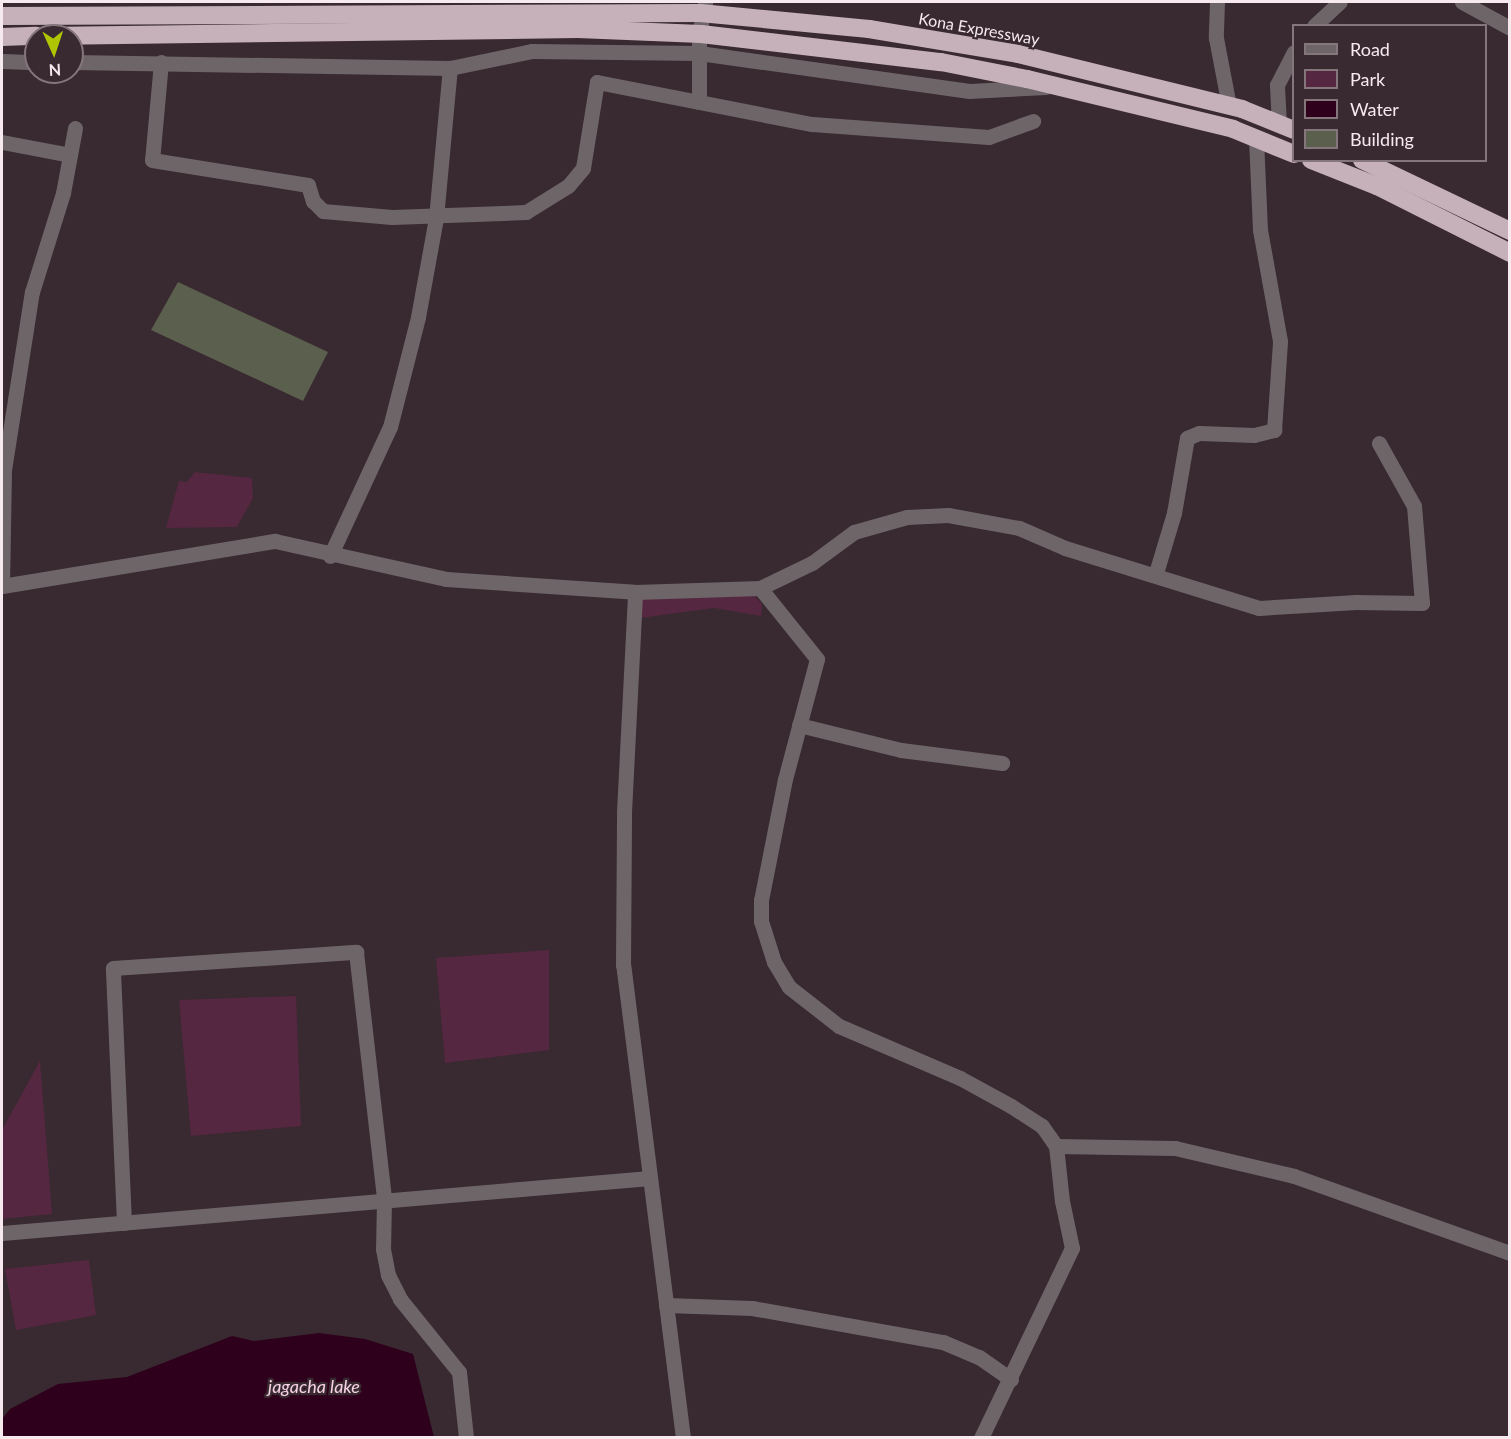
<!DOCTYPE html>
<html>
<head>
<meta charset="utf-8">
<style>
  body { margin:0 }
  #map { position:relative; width:1511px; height:1439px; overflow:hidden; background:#392930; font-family:Lato,sans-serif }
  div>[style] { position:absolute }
  .green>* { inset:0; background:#552740 }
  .water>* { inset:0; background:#2e001c }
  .building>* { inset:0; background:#5b5f4d }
  .street>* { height:15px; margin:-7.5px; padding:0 7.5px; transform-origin:7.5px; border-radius:7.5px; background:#6e6569 }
  .highway>* { height:18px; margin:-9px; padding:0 9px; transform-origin:9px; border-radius:9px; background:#c6b1ba }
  span { translate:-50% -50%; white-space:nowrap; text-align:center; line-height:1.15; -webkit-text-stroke:4.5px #392930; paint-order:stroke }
  .street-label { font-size:16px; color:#f6eaef }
  .water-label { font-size:18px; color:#f6d2e2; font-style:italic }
  .frame { position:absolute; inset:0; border:3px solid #f6eaef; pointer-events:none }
  .legend { position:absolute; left:1292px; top:24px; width:195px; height:138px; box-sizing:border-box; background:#392930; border:2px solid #85767c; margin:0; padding:8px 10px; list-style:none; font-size:18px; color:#f6eaef }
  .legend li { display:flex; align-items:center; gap:12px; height:30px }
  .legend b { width:30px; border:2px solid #85767c }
  .north { position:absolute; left:24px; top:24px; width:60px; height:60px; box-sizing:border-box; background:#392930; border:2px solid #85767c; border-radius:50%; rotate:177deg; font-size:16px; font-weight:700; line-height:24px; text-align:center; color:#f6eaef }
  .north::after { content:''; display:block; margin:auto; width:21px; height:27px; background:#afc504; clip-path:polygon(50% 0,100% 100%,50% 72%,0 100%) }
</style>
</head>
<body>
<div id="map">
  <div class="green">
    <div style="clip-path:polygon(195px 472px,252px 478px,253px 498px,237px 527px,166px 528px,179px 481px,187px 482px)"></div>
    <div style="clip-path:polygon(748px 589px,762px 604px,761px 616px,714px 608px,640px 618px,636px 593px)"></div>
    <div style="clip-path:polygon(549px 950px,549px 1050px,445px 1063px,436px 958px)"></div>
    <div style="clip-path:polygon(296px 996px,301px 1126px,191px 1136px,179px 1000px)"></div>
    <div style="clip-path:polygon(40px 1061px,52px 1214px,2px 1219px,2px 1130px)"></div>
    <div style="clip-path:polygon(89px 1260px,96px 1315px,16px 1330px,5px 1269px)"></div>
  </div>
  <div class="water">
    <div style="clip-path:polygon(319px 1333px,365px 1339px,413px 1354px,434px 1437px,2px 1437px,2px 1419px,10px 1409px,58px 1384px,127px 1377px,232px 1336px,254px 1341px)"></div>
  </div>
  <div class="building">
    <div style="clip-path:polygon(178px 282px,328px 352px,303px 401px,151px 330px)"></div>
  </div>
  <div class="street">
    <div style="left:1217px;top:2px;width:36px;rotate:92deg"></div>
    <div style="left:1216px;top:38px;width:69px;rotate:79.2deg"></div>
    <div style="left:1462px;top:2px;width:55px;rotate:28.4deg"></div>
    <div style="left:1314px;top:26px;width:35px;rotate:-43deg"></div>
    <div style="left:2px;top:61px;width:34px;rotate:2deg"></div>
    <div style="left:72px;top:62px;width:378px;rotate:0.9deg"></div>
    <div style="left:450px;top:68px;width:84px;rotate:-11.7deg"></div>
    <div style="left:532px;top:51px;width:167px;rotate:0.7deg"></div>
    <div style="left:699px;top:53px;width:273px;rotate:8deg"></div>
    <div style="left:969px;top:91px;width:77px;rotate:-3deg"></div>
    <div style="left:161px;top:62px;width:98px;rotate:95.2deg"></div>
    <div style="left:152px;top:160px;width:158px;rotate:9.1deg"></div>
    <div style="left:308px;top:185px;width:17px;rotate:73deg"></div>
    <div style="left:313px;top:201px;width:14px;rotate:45deg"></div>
    <div style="left:323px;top:211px;width:69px;rotate:5deg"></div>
    <div style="left:392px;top:217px;width:134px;rotate:-2.1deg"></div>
    <div style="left:526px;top:212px;width:49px;rotate:-31.8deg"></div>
    <div style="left:568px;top:186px;width:23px;rotate:-50deg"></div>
    <div style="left:583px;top:168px;width:87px;rotate:-80.8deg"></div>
    <div style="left:597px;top:82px;width:219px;rotate:11.1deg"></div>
    <div style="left:812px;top:124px;width:177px;rotate:4.2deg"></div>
    <div style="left:989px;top:137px;width:47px;rotate:-20deg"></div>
    <div style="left:699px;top:102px;width:68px;rotate:-90deg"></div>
    <div style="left:699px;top:34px;width:33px;rotate:-79deg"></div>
    <div style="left:1279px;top:124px;width:39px;rotate:-93deg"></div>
    <div style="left:1277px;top:85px;width:37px;rotate:-63deg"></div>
    <div style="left:2px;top:142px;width:69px;rotate:10.8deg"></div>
    <div style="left:330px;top:556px;width:142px;rotate:-65.1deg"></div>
    <div style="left:390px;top:427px;width:114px;rotate:-75.7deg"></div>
    <div style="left:418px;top:317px;width:101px;rotate:-79.7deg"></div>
    <div style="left:436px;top:218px;width:151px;rotate:-84.7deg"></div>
    <div style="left:1156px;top:573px;width:63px;rotate:-73.3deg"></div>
    <div style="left:1174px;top:513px;width:76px;rotate:-80.2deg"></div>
    <div style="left:1187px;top:438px;width:13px;rotate:-23deg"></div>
    <div style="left:1199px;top:433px;width:55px;rotate:2.1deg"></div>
    <div style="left:1254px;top:435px;width:21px;rotate:-14deg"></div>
    <div style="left:1274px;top:430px;width:89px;rotate:-86.1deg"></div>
    <div style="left:1280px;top:341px;width:113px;rotate:-100.2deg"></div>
    <div style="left:1260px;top:230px;width:91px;rotate:-92.5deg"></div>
    <div style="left:2px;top:586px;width:277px;rotate:-9.4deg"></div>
    <div style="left:275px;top:541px;width:175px;rotate:12.5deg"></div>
    <div style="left:446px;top:579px;width:189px;rotate:3.9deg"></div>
    <div style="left:2px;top:586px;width:116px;rotate:-89deg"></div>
    <div style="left:4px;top:470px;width:180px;rotate:-81.1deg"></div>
    <div style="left:32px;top:292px;width:104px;rotate:-72.6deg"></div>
    <div style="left:63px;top:193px;width:66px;rotate:-79.5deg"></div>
    <div style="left:760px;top:588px;width:91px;rotate:51.2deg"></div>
    <div style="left:817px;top:659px;width:124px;rotate:104.9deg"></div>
    <div style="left:785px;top:779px;width:123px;rotate:101.2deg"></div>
    <div style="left:761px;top:900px;width:21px;rotate:90deg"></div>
    <div style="left:761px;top:921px;width:43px;rotate:72.4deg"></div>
    <div style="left:774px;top:962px;width:29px;rotate:59deg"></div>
    <div style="left:789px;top:987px;width:63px;rotate:38deg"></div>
    <div style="left:839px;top:1026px;width:132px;rotate:23.3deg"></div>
    <div style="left:960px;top:1078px;width:58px;rotate:28.8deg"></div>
    <div style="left:1011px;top:1106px;width:37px;rotate:33deg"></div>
    <div style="left:1042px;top:1126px;width:24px;rotate:55deg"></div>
    <div style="left:1056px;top:1146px;width:55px;rotate:83.8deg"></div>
    <div style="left:1062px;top:1201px;width:48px;rotate:78deg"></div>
    <div style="left:1072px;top:1248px;width:211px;rotate:115.6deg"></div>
    <div style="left:799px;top:725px;width:105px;rotate:13.8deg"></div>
    <div style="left:901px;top:750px;width:102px;rotate:7.3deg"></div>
    <div style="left:1056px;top:1146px;width:119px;rotate:1deg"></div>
    <div style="left:1175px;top:1148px;width:122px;rotate:13.2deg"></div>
    <div style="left:1294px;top:1176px;width:229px;rotate:19.6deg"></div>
    <div style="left:124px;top:1223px;width:255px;rotate:-92.5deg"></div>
    <div style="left:113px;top:968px;width:244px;rotate:-3.8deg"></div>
    <div style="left:356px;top:952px;width:249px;rotate:83.5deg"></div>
    <div style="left:384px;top:1199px;width:50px;rotate:91.1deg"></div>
    <div style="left:383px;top:1249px;width:26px;rotate:79deg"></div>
    <div style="left:388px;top:1275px;width:27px;rotate:63deg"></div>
    <div style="left:400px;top:1299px;width:94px;rotate:51.1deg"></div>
    <div style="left:459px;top:1372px;width:66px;rotate:83.9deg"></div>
    <div style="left:2px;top:1233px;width:650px;rotate:-4.85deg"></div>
    <div style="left:666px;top:1305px;width:86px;rotate:2deg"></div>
    <div style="left:752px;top:1308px;width:194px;rotate:10.1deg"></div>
    <div style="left:943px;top:1342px;width:39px;rotate:23deg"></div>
    <div style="left:979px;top:1357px;width:39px;rotate:35deg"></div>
    <div style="left:683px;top:1438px;width:477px;rotate:-97.2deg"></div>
    <div style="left:623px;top:965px;width:153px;rotate:-89.6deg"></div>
    <div style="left:624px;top:812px;width:220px;rotate:-87.1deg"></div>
    <div style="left:635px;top:592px;width:125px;rotate:-1.8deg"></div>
    <div style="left:760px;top:588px;width:58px;rotate:-25.7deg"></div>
    <div style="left:812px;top:563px;width:52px;rotate:-36.4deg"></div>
    <div style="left:854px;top:532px;width:55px;rotate:-15.8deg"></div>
    <div style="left:907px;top:517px;width:41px;rotate:-2.8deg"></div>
    <div style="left:948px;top:515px;width:72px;rotate:10.4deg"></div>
    <div style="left:1019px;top:528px;width:50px;rotate:23.5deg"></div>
    <div style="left:1065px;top:548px;width:203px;rotate:17.2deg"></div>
    <div style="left:1259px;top:608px;width:97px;rotate:-3.5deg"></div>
    <div style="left:1356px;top:602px;width:66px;rotate:0.9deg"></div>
    <div style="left:1422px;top:603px;width:97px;rotate:-94.7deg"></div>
    <div style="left:1414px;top:506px;width:72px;rotate:-119.1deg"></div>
  </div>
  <div class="highway">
    <div style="left:2px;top:16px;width:698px;rotate:-0.25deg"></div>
    <div style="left:700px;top:13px;width:170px;rotate:5.4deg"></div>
    <div style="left:869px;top:29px;width:151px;rotate:9.5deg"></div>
    <div style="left:1018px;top:54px;width:231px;rotate:13.8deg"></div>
    <div style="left:1242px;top:109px;width:56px;rotate:22deg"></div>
    <div style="left:45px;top:36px;width:533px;rotate:-0.75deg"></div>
    <div style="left:578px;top:29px;width:123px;rotate:2.3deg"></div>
    <div style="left:701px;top:34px;width:242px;rotate:6.7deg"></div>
    <div style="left:941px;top:62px;width:88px;rotate:11.2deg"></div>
    <div style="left:1027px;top:79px;width:212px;rotate:13.6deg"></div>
    <div style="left:1233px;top:129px;width:66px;rotate:22.3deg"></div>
    <div style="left:2px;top:37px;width:34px;rotate:-2deg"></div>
    <div style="left:1311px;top:160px;width:71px;rotate:21.5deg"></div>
    <div style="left:1377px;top:186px;width:149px;rotate:26.7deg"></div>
    <div style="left:1362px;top:160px;width:164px;rotate:25.6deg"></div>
  </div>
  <div class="street-label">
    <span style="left:979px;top:29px;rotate:10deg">Kona Expressway</span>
  </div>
  <div class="water-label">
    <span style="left:314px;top:1386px">jagacha lake</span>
  </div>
  <div class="frame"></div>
  <ul class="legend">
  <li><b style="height:8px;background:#6e6569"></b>Road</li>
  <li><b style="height:16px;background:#552740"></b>Park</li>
  <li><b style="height:16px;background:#2e001c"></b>Water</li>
  <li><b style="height:16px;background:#5b5f4d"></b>Building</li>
  </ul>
  <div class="north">N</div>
</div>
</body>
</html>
